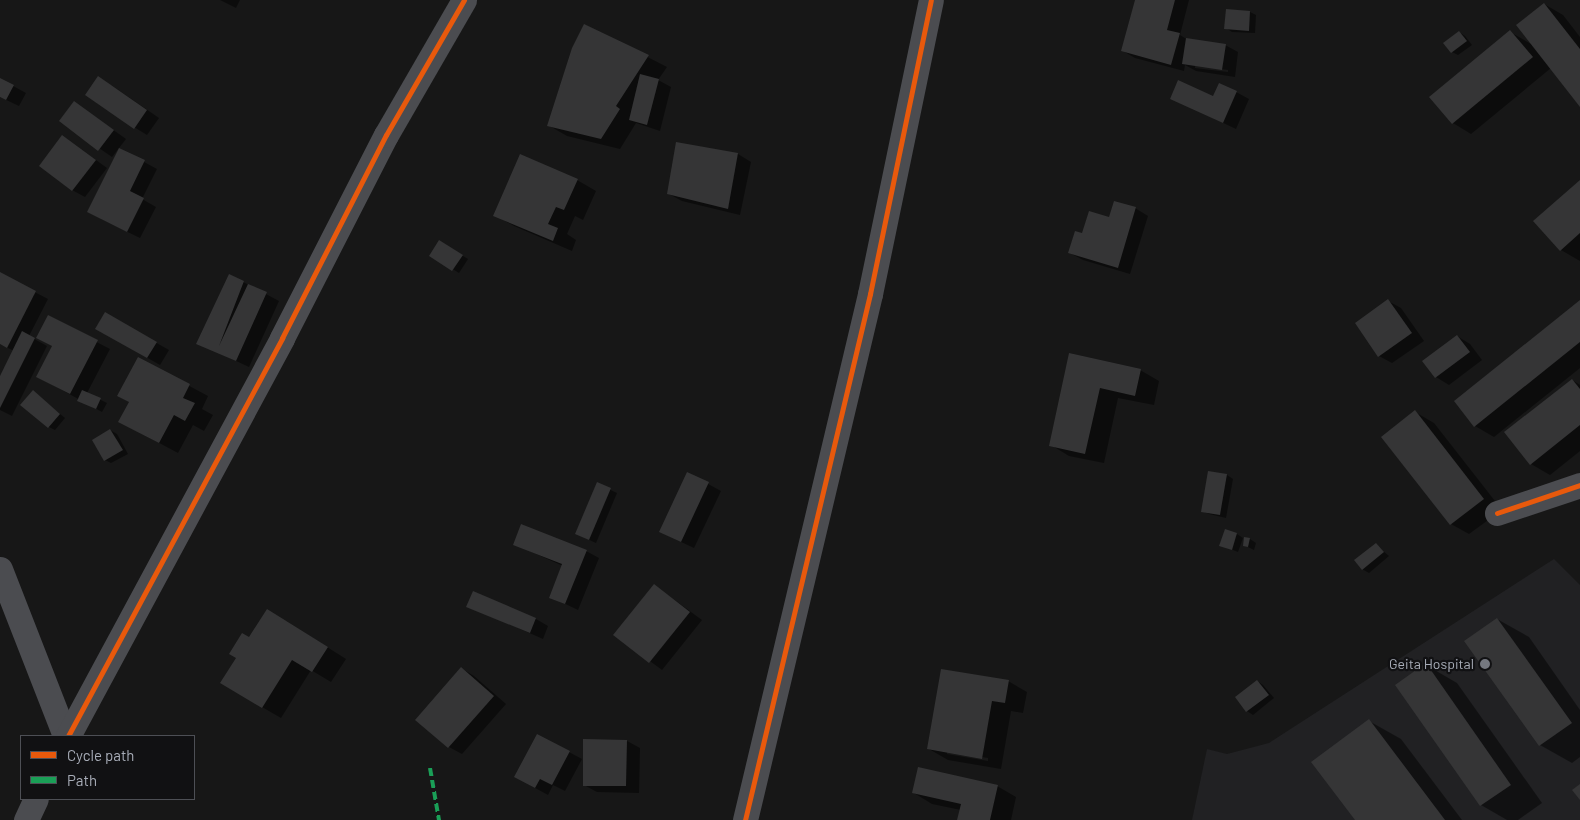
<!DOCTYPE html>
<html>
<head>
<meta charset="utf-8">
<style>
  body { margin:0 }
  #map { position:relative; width:1580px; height:820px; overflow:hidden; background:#171717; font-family:Barlow,sans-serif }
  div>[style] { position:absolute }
  .built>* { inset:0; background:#212123 }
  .shadow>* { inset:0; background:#0007 }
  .building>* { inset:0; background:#353536 }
  .minor>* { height:25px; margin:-12.5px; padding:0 12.5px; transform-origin:12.5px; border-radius:12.5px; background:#4b4c50 }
  .quiet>* { height:4px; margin-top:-2px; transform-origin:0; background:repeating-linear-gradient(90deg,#1a9f57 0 8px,transparent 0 12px) }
  .cycleway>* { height:5px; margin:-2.5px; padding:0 2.5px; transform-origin:2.5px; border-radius:2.5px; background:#e8590c }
  .dots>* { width:14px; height:14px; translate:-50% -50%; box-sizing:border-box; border:2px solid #111113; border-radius:50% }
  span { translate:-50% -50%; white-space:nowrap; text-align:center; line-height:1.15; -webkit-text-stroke:4.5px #111113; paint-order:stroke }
  .poi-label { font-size:14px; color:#a8adb8 }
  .right { translate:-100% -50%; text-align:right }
  .legend { position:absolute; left:20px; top:735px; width:175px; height:65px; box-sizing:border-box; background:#111113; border:1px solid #4d4f55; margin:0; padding:6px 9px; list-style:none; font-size:15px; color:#a8adb8 }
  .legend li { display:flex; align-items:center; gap:10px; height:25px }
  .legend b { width:25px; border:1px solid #4d4f55 }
</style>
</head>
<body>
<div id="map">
  <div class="built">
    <div style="clip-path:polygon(1554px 559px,1580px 585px,1580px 820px,1192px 820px,1207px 749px,1227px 754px,1269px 743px)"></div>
  </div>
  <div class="shadow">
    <div style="clip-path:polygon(220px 0,240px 0,236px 8px)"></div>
    <div style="clip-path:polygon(evenodd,1136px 0,1189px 0,1180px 35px,1188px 40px,1225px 45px,1238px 52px,1235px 77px,1196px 71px,1185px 65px,1184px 71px,1135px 58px,1123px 51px,1136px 0,1195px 65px,1228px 70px,1228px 72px,1195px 68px,1195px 65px)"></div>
    <div style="clip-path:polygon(1544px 4px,1563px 15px,1580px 37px,1580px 105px,1551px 68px,1471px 134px,1453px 123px,1510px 32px,1533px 45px)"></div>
    <div style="clip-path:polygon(1250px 12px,1256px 15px,1255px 33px,1232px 32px,1226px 28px)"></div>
    <div style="clip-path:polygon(585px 25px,667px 67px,658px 80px,671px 87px,660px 131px,636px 123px,620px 149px,567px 136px,548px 125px)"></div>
    <div style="clip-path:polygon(1459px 32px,1465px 36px,1472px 45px,1458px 55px,1452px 52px)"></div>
    <div style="clip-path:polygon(0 79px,26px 93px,19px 106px,0 97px)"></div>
    <div style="clip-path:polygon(111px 85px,159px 118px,147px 135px,134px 127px)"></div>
    <div style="clip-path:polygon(1236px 92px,1249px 99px,1236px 129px,1171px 98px,1214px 97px)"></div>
    <div style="clip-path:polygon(74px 102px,126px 139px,112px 157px,60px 121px)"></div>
    <div style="clip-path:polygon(63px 136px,107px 168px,85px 197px,72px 190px)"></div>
    <div style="clip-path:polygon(677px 143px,738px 154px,751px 162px,740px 215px,682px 201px,669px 194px)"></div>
    <div style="clip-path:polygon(120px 149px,157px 169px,142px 199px,156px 207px,140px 238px,101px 219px)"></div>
    <div style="clip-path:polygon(577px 180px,596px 191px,583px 220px,575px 216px,567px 234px,576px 240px,572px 251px,514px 226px,495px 215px)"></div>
    <div style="clip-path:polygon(1580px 182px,1580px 261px,1561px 250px)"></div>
    <div style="clip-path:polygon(1135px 208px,1148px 216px,1130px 274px,1083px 260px,1070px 253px,1083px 235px,1110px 218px)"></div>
    <div style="clip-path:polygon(445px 245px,468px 259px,459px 273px,431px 255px)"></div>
    <div style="clip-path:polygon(0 274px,48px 299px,29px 336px,47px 346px,12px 416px,0 410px,0 379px,14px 351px,0 344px)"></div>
    <div style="clip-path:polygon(243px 282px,279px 301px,249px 367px,198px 343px)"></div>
    <div style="clip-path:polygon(1388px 301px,1401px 308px,1424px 341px,1392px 363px,1379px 356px)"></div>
    <div style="clip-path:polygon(1580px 302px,1580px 368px,1494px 437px,1475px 426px)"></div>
    <div style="clip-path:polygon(105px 314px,169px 350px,160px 365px,97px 329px)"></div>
    <div style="clip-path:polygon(48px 317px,110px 349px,87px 393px,107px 403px,102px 412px,51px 384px,53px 346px)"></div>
    <div style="clip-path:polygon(1457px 336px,1470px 344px,1482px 360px,1449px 385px,1436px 377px,1424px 361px)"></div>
    <div style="clip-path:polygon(1070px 355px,1140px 370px,1159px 381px,1154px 405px,1118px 398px,1104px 463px,1069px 456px,1051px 445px)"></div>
    <div style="clip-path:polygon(139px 359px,208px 396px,202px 409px,213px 415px,204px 431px,193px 425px,178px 453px,120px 422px,130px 402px)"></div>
    <div style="clip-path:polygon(1572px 380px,1580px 385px,1580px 451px,1550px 475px,1531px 464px)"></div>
    <div style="clip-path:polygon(33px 392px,65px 418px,55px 430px,49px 427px)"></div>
    <div style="clip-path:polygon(1415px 412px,1434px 423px,1502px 510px,1469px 534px,1451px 524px)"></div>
    <div style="clip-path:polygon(110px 430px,117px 434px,128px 454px,111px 463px,105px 460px)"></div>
    <div style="clip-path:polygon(688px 473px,721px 491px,694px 548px,660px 532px)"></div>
    <div style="clip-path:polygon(1227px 475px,1233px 479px,1226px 518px,1209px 514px,1202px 511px)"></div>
    <div style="clip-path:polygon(598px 484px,617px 493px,596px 543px,583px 537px)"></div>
    <div style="clip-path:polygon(1237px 534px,1243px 538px,1238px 552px,1221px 545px)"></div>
    <div style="clip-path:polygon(1250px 539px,1256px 543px,1254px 550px,1244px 545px)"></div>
    <div style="clip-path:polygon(514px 544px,586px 551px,599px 558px,578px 610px,551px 597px,563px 566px)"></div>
    <div style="clip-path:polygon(1376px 545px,1389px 556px,1369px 573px,1362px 569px)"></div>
    <div style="clip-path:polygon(654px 585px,702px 620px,662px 670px,615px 635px)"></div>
    <div style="clip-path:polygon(468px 606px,536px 619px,548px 626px,543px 639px)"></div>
    <div style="clip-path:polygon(1497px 619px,1529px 637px,1580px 710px,1580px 757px,1572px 763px,1540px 745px)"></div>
    <div style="clip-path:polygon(286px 621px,346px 659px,331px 682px,311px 670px,281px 718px,262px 707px,250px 639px)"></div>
    <div style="clip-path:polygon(1426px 665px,1457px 683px,1542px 803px,1518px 820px,1507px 820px,1481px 805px)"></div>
    <div style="clip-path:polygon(461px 668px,474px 676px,506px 704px,462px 754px,449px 747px,417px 720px)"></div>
    <div style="clip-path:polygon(evenodd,1008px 681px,1027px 692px,1023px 713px,1011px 711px,1001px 769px,948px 760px,929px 749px,1008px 681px,947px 751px,988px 758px,988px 761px,947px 754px,947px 751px)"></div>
    <div style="clip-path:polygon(1257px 681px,1263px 685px,1274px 698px,1253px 715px,1247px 711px)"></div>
    <div style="clip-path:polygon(1369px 721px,1401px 739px,1462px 820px,1356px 820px)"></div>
    <div style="clip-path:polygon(537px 735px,582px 759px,565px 791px,553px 785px,548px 795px,528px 784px)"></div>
    <div style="clip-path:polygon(627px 741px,640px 748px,639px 793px,597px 792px,584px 785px)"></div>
    <div style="clip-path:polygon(997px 786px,1016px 797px,1011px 820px,958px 820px,961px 810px,932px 804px,914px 793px)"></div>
  </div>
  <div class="building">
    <div style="clip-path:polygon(1135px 0,1175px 0,1167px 30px,1180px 33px,1171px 65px,1121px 51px)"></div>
    <div style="clip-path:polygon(1544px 3px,1580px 49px,1580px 107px,1516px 25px)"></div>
    <div style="clip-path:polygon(1226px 9px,1250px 11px,1249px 31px,1224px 29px)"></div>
    <div style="clip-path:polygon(584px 24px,649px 55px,616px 106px,620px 109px,601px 139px,547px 126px,572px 48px)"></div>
    <div style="clip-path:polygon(1510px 30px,1533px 57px,1452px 124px,1429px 97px)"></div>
    <div style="clip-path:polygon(1459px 31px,1467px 41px,1451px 53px,1443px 43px)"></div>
    <div style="clip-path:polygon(1186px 38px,1226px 44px,1222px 70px,1182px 64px)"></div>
    <div style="clip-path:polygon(640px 74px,659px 79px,647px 125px,629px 120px)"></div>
    <div style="clip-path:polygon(98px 76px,147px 110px,134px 129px,85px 95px)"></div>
    <div style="clip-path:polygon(0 78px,14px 85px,6px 100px,0 97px)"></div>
    <div style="clip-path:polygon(1178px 80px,1213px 96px,1219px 83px,1237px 91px,1223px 123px,1170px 99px)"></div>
    <div style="clip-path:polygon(74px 101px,114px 130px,98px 151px,59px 121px)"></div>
    <div style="clip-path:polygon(62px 135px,96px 160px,72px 191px,39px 166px)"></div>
    <div style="clip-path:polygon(676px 142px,738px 153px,728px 209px,667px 194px)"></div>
    <div style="clip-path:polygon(119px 148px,145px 160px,130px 191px,144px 198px,127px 232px,87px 212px)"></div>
    <div style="clip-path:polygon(520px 154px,578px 179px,564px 210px,556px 207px,548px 224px,558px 228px,553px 241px,493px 216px)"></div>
    <div style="clip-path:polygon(1580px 180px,1580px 233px,1560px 251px,1533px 221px)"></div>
    <div style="clip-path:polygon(1114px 201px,1136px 207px,1118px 268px,1068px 253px,1075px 231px,1082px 233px,1089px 211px,1109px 217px)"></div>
    <div style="clip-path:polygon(439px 240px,463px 255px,452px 271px,429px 256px)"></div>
    <div style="clip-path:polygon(0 272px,36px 291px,7px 348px,0 344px)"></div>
    <div style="clip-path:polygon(229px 274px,244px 281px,219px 346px,248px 284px,267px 292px,236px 361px,196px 344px)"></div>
    <div style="clip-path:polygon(1388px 299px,1412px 333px,1378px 357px,1355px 323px)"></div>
    <div style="clip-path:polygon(1580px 300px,1580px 342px,1474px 427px,1454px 401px)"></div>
    <div style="clip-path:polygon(105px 312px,157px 342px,147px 358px,95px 329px)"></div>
    <div style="clip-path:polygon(48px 315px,98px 340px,70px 394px,36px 377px,52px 346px,36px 338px)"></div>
    <div style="clip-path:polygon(22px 331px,35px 338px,0 408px,0 376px)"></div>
    <div style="clip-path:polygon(1457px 335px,1470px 352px,1435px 378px,1422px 361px)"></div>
    <div style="clip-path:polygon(1069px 353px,1141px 369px,1135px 396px,1100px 388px,1085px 454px,1049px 446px)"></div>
    <div style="clip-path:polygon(138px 357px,190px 384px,183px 398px,195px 403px,185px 421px,174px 415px,159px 443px,118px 422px,129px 402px,117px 396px)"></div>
    <div style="clip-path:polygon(1572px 379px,1580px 389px,1580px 425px,1530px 465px,1504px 432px)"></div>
    <div style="clip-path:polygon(33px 390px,60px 414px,48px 428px,20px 405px)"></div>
    <div style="clip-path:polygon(82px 390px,101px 398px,96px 409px,77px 401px)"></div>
    <div style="clip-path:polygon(1415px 410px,1484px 499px,1450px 525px,1381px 437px)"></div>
    <div style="clip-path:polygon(110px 429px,123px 450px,104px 461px,92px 440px)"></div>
    <div style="clip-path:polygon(1208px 471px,1227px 474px,1220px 515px,1201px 512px)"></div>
    <div style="clip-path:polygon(687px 472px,709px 482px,681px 542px,659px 532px)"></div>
    <div style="clip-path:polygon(597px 482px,611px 488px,589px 540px,575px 534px)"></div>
    <div style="clip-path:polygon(521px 524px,587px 550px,565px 604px,549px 598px,562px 564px,513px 545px)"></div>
    <div style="clip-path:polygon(1225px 529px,1237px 533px,1232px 550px,1219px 546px)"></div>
    <div style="clip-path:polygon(1244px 537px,1250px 538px,1248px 547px,1243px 546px)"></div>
    <div style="clip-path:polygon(1376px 543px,1384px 552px,1362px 570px,1354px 560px)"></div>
    <div style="clip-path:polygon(654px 584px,690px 612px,649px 663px,613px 635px)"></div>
    <div style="clip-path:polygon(473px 591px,536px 618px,530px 633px,466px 607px)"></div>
    <div style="clip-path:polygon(267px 609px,328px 647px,312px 672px,292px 660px,262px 708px,220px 683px,236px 658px,229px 654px,242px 633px,249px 637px)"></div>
    <div style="clip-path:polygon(1497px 618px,1572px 723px,1539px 746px,1464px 641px)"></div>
    <div style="clip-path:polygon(1426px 663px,1511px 785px,1480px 806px,1395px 685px)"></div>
    <div style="clip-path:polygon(461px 667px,494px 696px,448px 748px,415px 720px)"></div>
    <div style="clip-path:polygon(941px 669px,1009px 680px,1005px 703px,992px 701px,982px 759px,927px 749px)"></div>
    <div style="clip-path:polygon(1257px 680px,1269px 695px,1246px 712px,1235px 697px)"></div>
    <div style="clip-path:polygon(1369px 719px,1445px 820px,1355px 820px,1311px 762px)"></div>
    <div style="clip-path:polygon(537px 734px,570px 751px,552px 785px,540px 779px,535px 788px,514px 777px)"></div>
    <div style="clip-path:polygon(583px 739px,627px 740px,626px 786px,583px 786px)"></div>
    <div style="clip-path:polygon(918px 767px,998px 785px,990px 820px,957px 820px,961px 804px,912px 793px)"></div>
    <div style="clip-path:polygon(1580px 784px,1580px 800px,1572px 790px)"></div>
  </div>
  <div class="minor">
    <div style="left:1497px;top:513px;width:88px;rotate:-18.6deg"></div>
    <div style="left:0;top:569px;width:179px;rotate:68.7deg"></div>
    <div style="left:68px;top:736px;width:452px;rotate:-61.7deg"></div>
    <div style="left:282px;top:338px;width:228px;rotate:-62.9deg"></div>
    <div style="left:386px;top:135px;width:156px;rotate:-60deg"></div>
    <div style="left:26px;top:820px;width:23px;rotate:-65deg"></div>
    <div style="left:745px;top:820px;width:541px;rotate:-76.63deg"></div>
    <div style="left:870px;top:294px;width:300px;rotate:-78.3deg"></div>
  </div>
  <div class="quiet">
    <div style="left:430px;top:768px;width:53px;rotate:80.2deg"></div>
  </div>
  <div class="cycleway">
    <div style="left:1497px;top:513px;width:88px;rotate:-18.6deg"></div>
    <div style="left:68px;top:736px;width:452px;rotate:-61.7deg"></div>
    <div style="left:282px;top:338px;width:228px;rotate:-62.9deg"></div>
    <div style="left:386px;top:135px;width:156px;rotate:-60deg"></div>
    <div style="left:745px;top:820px;width:541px;rotate:-76.63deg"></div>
    <div style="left:870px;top:294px;width:300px;rotate:-78.3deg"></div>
  </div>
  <div class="dots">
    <div style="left:1485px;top:664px;background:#757880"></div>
  </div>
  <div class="poi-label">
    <span class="right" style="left:1474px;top:664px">Geita Hospital</span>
  </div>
  <ul class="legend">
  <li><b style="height:6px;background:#e8590c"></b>Cycle path</li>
  <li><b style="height:6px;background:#1a9f57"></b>Path</li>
  </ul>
</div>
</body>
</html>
